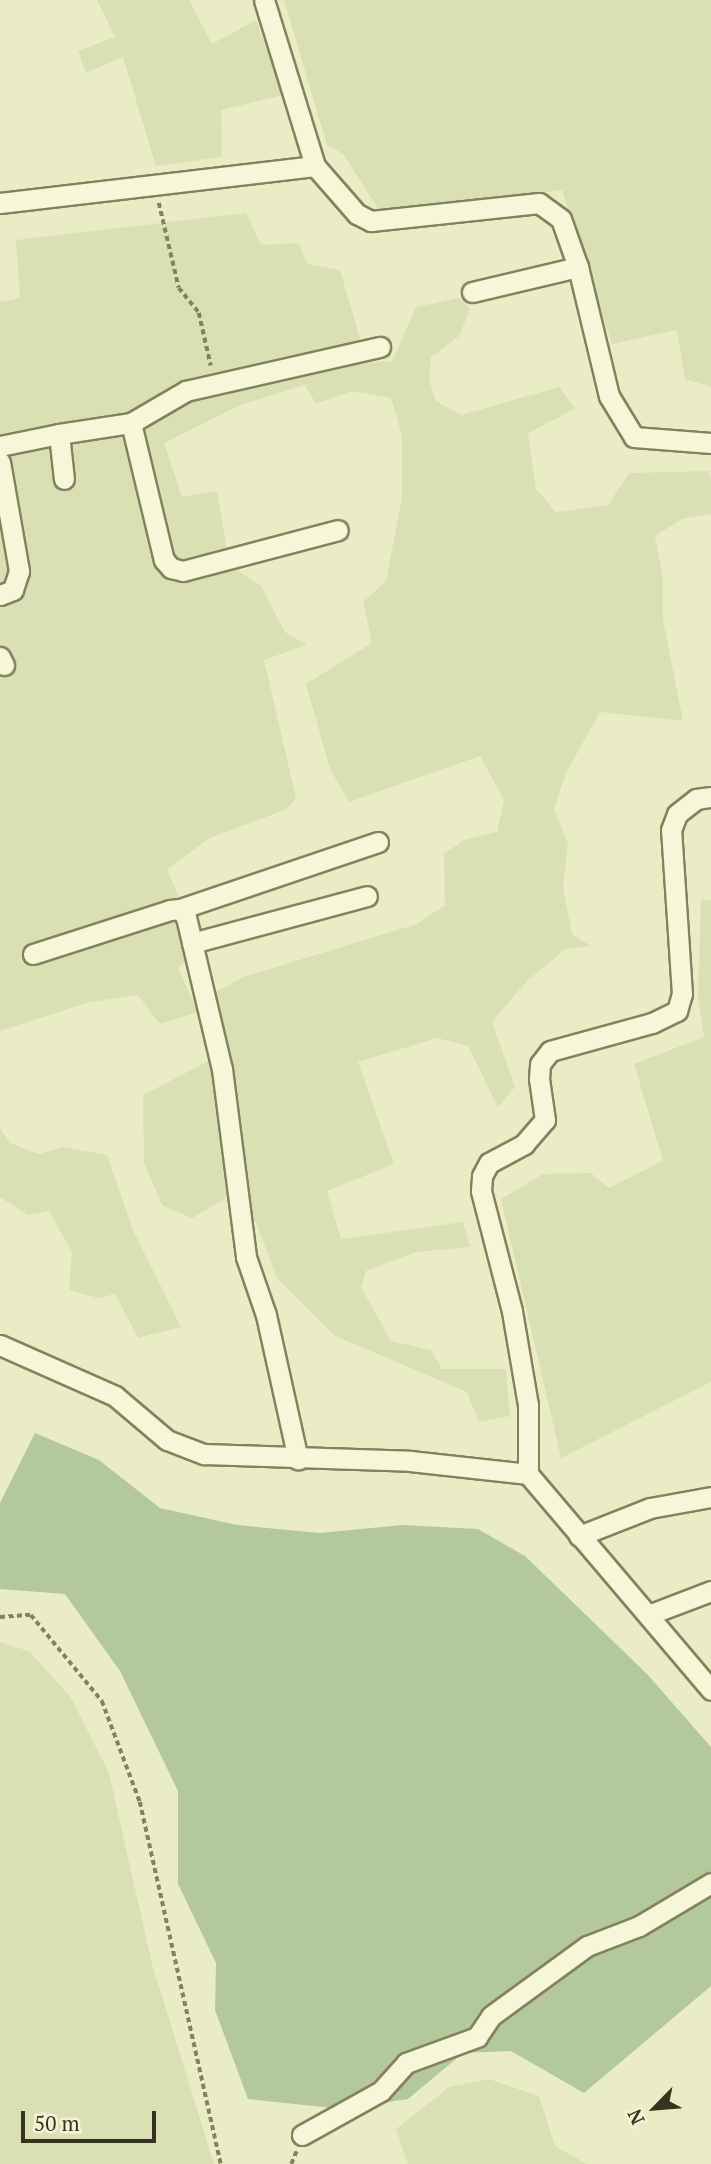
<!DOCTYPE html>
<html>
<head>
<meta charset="utf-8">
<style>
  body { margin:0 }
  #map { position:relative; width:711px; height:2164px; overflow:hidden; background:#eaecc6; font-family:"PT Serif",serif }
  div>[style] { position:absolute }
  .farmland>* { inset:0; background:#d9e1b4 }
  .green>* { inset:0; background:#b4c99b }
  .path>* { height:3.5px; margin-top:-1.75px; transform-origin:0; background:repeating-linear-gradient(90deg,#86815d 0 5px,transparent 0 8.5px) }
  .roads { filter:drop-shadow(2px 0 #86815d) drop-shadow(-2px 0 #86815d) drop-shadow(0 2px #86815d) drop-shadow(0 -2px #86815d) }
  .minor>* { height:19px; margin:-9.5px; padding:0 9.5px; transform-origin:9.5px; border-radius:9.5px; background:#f6f7d9 }
  span { translate:-50% -50%; white-space:nowrap; text-align:center; line-height:1.15; -webkit-text-stroke:5px #f2f4d5; paint-order:stroke }
  .north { position:absolute; left:620px; top:2073px; width:70px; height:70px; -webkit-text-stroke:5px #f2f4d5; paint-order:stroke; rotate:245deg; font-size:19px; font-weight:700; line-height:28px; text-align:center; color:#373320 }
  .north::after { content:''; display:block; margin:auto; width:24px; height:32px; background:#373320; clip-path:polygon(50% 0,100% 100%,50% 72%,0 100%) }
  .scale { position:absolute; left:21px; top:2111px; width:135px; height:32px; box-sizing:border-box; border:4px solid #373320; border-top:0; padding-left:9px; font-size:21px; line-height:24px; white-space:nowrap; color:#373320; -webkit-text-stroke:5px #f2f4d5; paint-order:stroke }
</style>
</head>
<body>
<div id="map">
  <div class="farmland">
    <div style="clip-path:polygon(97px 0,189px 0,212px 44px,256px 20px,283px 95px,221px 110px,222px 157px,156px 166px,123px 57px,86px 73px,78px 51px,115px 37px)"></div>
    <div style="clip-path:polygon(284px 0,711px 0,711px 387px,685px 379px,677px 330px,612px 344px,562px 190px,381px 213px,343px 154px,327px 145px)"></div>
    <div style="clip-path:polygon(246px 213px,261px 245px,299px 243px,307px 264px,340px 270px,367px 363px,392px 361px,416px 307px,459px 298px,470px 309px,459px 336px,431px 357px,429px 379px,436px 401px,461px 415px,559px 387px,575px 409px,528px 433px,536px 489px,556px 512px,608px 505px,629px 473px,709px 471px,711px 480px,711px 514px,682px 519px,655px 536px,663px 578px,663px 620px,683px 721px,600px 712px,566px 773px,554px 809px,568px 843px,563px 888px,572px 934px,591px 946px,566px 949px,527px 981px,492px 1022px,515px 1087px,498px 1107px,468px 1046px,437px 1038px,358px 1062px,394px 1164px,327px 1191px,341px 1239px,463px 1222px,470px 1247px,416px 1252px,366px 1271px,361px 1287px,391px 1341px,431px 1350px,442px 1369px,506px 1369px,510px 1416px,479px 1422px,467px 1392px,335px 1336px,277px 1278px,255px 1220px,228px 1197px,192px 1218px,162px 1205px,144px 1163px,143px 1095px,224px 1053px,212px 994px,243px 977px,417px 924px,445px 905px,444px 854px,464px 840px,497px 832px,504px 800px,480px 756px,349px 802px,330px 769px,306px 684px,372px 643px,363px 602px,386px 581px,402px 498px,402px 436px,391px 398px,352px 391px,316px 404px,305px 385px,240px 405px,164px 443px,182px 497px,217px 491px,226px 545px,240px 572px,261px 586px,285px 632px,307px 645px,264px 660px,296px 798px,287px 809px,210px 838px,167px 869px,201px 949px,178px 968px,198px 1012px,160px 1024px,138px 995px,90px 1002px,0 1031px,0 302px,20px 298px,16px 240px)"></div>
    <div style="clip-path:polygon(701px 899px,711px 901px,711px 1382px,561px 1458px,501px 1199px,543px 1174px,591px 1173px,609px 1188px,663px 1161px,634px 1064px,704px 1037px,698px 998px)"></div>
    <div style="clip-path:polygon(0 1128px,10px 1143px,39px 1154px,63px 1147px,107px 1155px,133px 1230px,181px 1327px,138px 1338px,115px 1294px,98px 1298px,69px 1290px,72px 1252px,49px 1211px,28px 1215px,0 1197px)"></div>
    <div style="clip-path:polygon(0 1642px,29px 1651px,70px 1696px,109px 1773px,152px 1964px,214px 2164px,0 2164px)"></div>
    <div style="clip-path:polygon(489px 2079px,539px 2096px,555px 2146px,587px 2164px,408px 2164px,396px 2129px,449px 2087px)"></div>
  </div>
  <div class="green">
    <div style="clip-path:polygon(35px 1433px,99px 1460px,160px 1508px,237px 1525px,319px 1533px,403px 1525px,478px 1529px,525px 1556px,647px 1674px,711px 1747px,711px 1986px,584px 2093px,511px 2051px,463px 2053px,408px 2099px,343px 2109px,248px 2099px,215px 2010px,216px 1963px,178px 1884px,178px 1791px,120px 1671px,65px 1594px,0 1589px,0 1503px)"></div>
  </div>
  <div class="path">
    <div style="left:159px;top:203px;width:87px;rotate:76.8deg"></div>
    <div style="left:179px;top:288px;width:32px;rotate:51deg"></div>
    <div style="left:199px;top:313px;width:54px;rotate:77.2deg"></div>
    <div style="left:0;top:1617px;width:31px;rotate:-4deg"></div>
    <div style="left:31px;top:1615px;width:112px;rotate:50.5deg"></div>
    <div style="left:102px;top:1701px;width:108px;rotate:69.4deg"></div>
    <div style="left:140px;top:1802px;width:371px;rotate:77.4deg"></div>
    <div style="left:291px;top:2164px;width:15px;rotate:-67deg"></div>
  </div>
  <div class="roads">
    <div class="minor">
      <div style="left:264px;top:0;width:174px;rotate:72.9deg"></div>
      <div style="left:0;top:203px;width:317px;rotate:-6.7deg"></div>
      <div style="left:315px;top:166px;width:64px;rotate:48.8deg"></div>
      <div style="left:357px;top:214px;width:16px;rotate:27deg"></div>
      <div style="left:371px;top:221px;width:169px;rotate:-6.1deg"></div>
      <div style="left:539px;top:203px;width:27px;rotate:36deg"></div>
      <div style="left:561px;top:219px;width:51px;rotate:70.5deg"></div>
      <div style="left:578px;top:267px;width:133px;rotate:76.5deg"></div>
      <div style="left:609px;top:396px;width:48px;rotate:58.6deg"></div>
      <div style="left:634px;top:437px;width:77px;rotate:4.5deg"></div>
      <div style="left:472px;top:292px;width:109px;rotate:-13.3deg"></div>
      <div style="left:131px;top:423px;width:141px;rotate:76.5deg"></div>
      <div style="left:164px;top:560px;width:11px;rotate:49deg"></div>
      <div style="left:171px;top:568px;width:12px;rotate:14deg"></div>
      <div style="left:183px;top:571px;width:160px;rotate:-14.8deg"></div>
      <div style="left:59px;top:434px;width:73px;rotate:-8.7deg"></div>
      <div style="left:131px;top:423px;width:64px;rotate:-30.2deg"></div>
      <div style="left:186px;top:391px;width:199px;rotate:-12.8deg"></div>
      <div style="left:0;top:446px;width:60px;rotate:-11.5deg"></div>
      <div style="left:59px;top:434px;width:45px;rotate:83.7deg"></div>
      <div style="left:0;top:462px;width:111px;rotate:80.1deg"></div>
      <div style="left:19px;top:571px;width:20px;rotate:108deg"></div>
      <div style="left:13px;top:590px;width:14px;rotate:159deg"></div>
      <div style="left:0;top:657px;width:9px;rotate:63deg"></div>
      <div style="left:180px;top:909px;width:209px;rotate:-18.7deg"></div>
      <div style="left:192px;top:943px;width:181px;rotate:-15deg"></div>
      <div style="left:33px;top:954px;width:144px;rotate:-17.8deg"></div>
      <div style="left:170px;top:910px;width:10px;rotate:-6deg"></div>
      <div style="left:180px;top:909px;width:10px;rotate:53deg"></div>
      <div style="left:186px;top:917px;width:156px;rotate:76.7deg"></div>
      <div style="left:222px;top:1069px;width:190px;rotate:82.7deg"></div>
      <div style="left:246px;top:1257px;width:61px;rotate:71deg"></div>
      <div style="left:266px;top:1315px;width:148px;rotate:77.5deg"></div>
      <div style="left:0;top:1345px;width:126px;rotate:23.9deg"></div>
      <div style="left:115px;top:1396px;width:68px;rotate:40.2deg"></div>
      <div style="left:167px;top:1440px;width:40px;rotate:21deg"></div>
      <div style="left:204px;top:1454px;width:206px;rotate:1.9deg"></div>
      <div style="left:410px;top:1461px;width:119px;rotate:6.3deg"></div>
      <div style="left:528px;top:1474px;width:283px;rotate:49.7deg"></div>
      <div style="left:528px;top:1474px;width:69px;rotate:-90deg"></div>
      <div style="left:528px;top:1405px;width:95px;rotate:-99.7deg"></div>
      <div style="left:512px;top:1311px;width:124px;rotate:-104.5deg"></div>
      <div style="left:481px;top:1191px;width:15px;rotate:-86deg"></div>
      <div style="left:482px;top:1176px;width:15px;rotate:-62deg"></div>
      <div style="left:489px;top:1163px;width:40px;rotate:-28deg"></div>
      <div style="left:524px;top:1144px;width:32px;rotate:-49deg"></div>
      <div style="left:545px;top:1120px;width:41px;rotate:-98.3deg"></div>
      <div style="left:539px;top:1079px;width:15px;rotate:-86deg"></div>
      <div style="left:540px;top:1064px;width:16px;rotate:-52deg"></div>
      <div style="left:550px;top:1051px;width:106px;rotate:-15.4deg"></div>
      <div style="left:652px;top:1023px;width:28px;rotate:-26deg"></div>
      <div style="left:677px;top:1011px;width:18px;rotate:-74deg"></div>
      <div style="left:682px;top:994px;width:164px;rotate:-93.8deg"></div>
      <div style="left:671px;top:830px;width:17px;rotate:-69deg"></div>
      <div style="left:677px;top:814px;width:24px;rotate:-38deg"></div>
      <div style="left:696px;top:799px;width:15px;rotate:-8deg"></div>
      <div style="left:579px;top:1536px;width:76px;rotate:-21.5deg"></div>
      <div style="left:650px;top:1508px;width:62px;rotate:-10.2deg"></div>
      <div style="left:648px;top:1615px;width:67px;rotate:-20.9deg"></div>
      <div style="left:302px;top:2135px;width:90px;rotate:-29.1deg"></div>
      <div style="left:381px;top:2091px;width:38px;rotate:-48deg"></div>
      <div style="left:406px;top:2063px;width:76px;rotate:-20.1deg"></div>
      <div style="left:477px;top:2037px;width:25px;rotate:-56deg"></div>
      <div style="left:491px;top:2016px;width:119px;rotate:-36.1deg"></div>
      <div style="left:587px;top:1946px;width:56px;rotate:-21deg"></div>
      <div style="left:639px;top:1926px;width:84px;rotate:-30.8deg"></div>
    </div>
  </div>
  <div class="north">N</div>
  <div class="scale">50 m</div>
</div>
</body>
</html>
